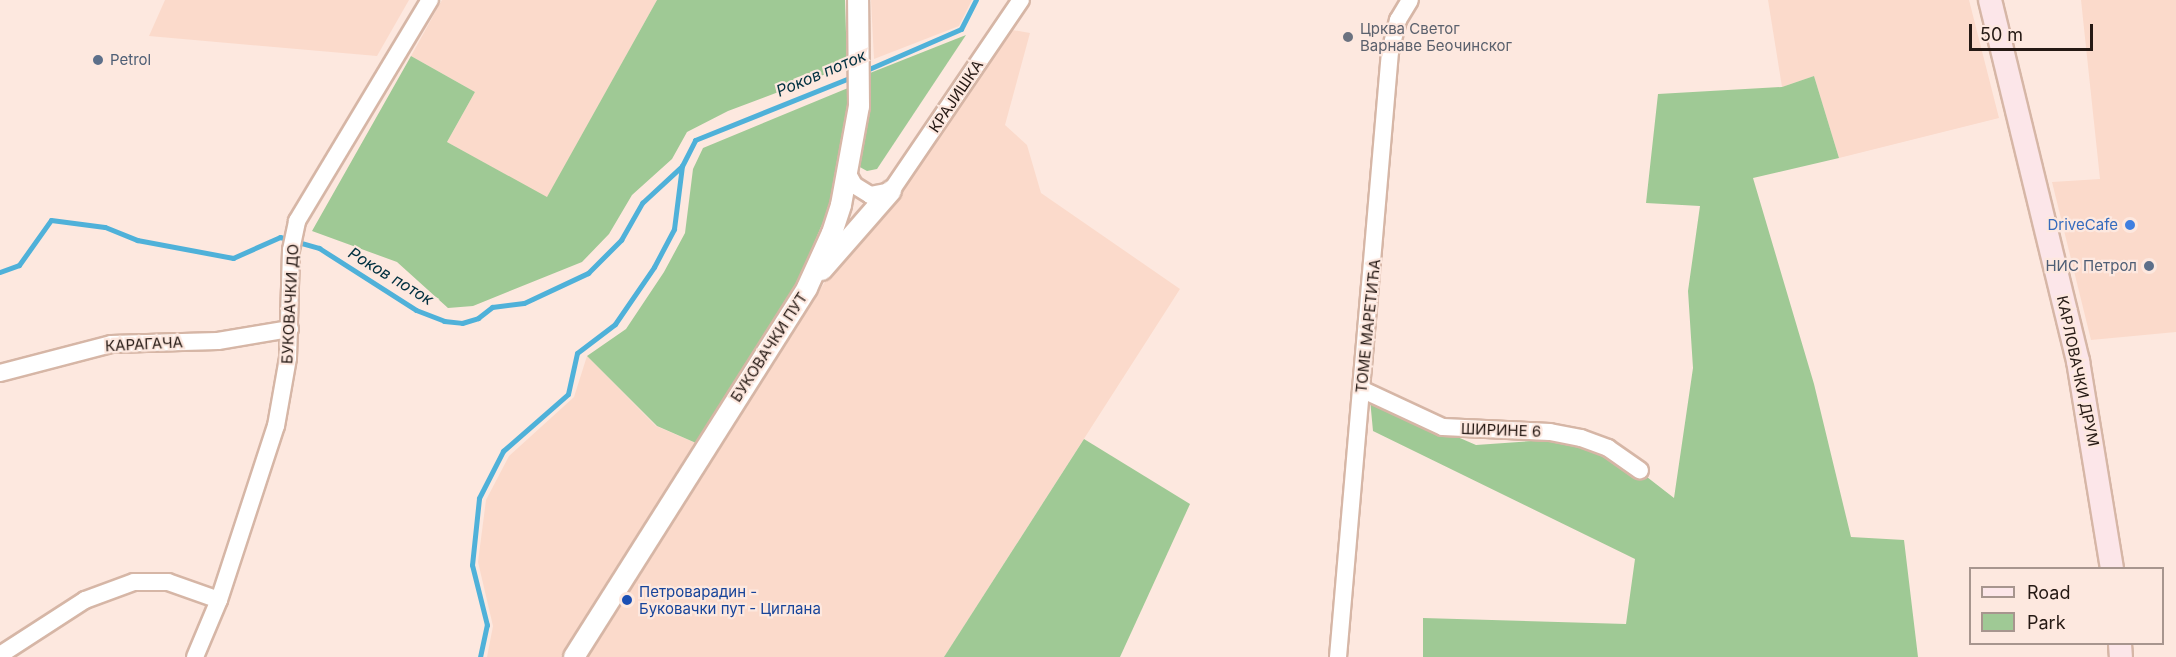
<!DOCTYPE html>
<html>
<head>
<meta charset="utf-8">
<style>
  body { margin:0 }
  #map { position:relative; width:2176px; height:657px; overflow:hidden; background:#fde8df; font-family:Inter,sans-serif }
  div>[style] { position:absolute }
  .built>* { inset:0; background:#fbdacb }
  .green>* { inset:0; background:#9fc995 }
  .stream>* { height:5px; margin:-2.5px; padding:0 2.5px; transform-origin:2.5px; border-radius:2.5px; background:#4fb1d9 }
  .roads { filter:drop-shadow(2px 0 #d6b6a6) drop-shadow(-2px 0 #d6b6a6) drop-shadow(0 2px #d6b6a6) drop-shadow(0 -2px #d6b6a6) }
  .minor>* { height:16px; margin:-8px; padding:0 8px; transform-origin:8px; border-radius:8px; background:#fff }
  .tertiary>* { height:20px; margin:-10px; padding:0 10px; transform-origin:10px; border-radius:10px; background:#fff }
  .secondary>* { height:22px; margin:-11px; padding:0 11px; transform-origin:11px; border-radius:11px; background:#fce6e9 }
  .dots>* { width:16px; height:16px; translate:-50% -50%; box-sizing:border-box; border:3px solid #fde8df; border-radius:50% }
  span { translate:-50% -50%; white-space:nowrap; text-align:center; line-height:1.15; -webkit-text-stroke:4.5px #fde8df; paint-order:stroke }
  .worship-label { font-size:15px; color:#5b616d }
  .left { translate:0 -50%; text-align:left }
  .service-label { font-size:15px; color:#4e5e75 }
  .right { translate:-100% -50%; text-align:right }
  .street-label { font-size:15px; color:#251914 }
  .shop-label { font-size:15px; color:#366cbe }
  .transit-label { font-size:15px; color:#164399 }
  .water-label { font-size:16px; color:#013040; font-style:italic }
  .legend { position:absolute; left:1969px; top:567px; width:195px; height:78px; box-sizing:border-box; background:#fde8df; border:2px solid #a7958e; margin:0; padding:8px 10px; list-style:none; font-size:18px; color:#251914 }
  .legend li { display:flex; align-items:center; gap:12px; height:30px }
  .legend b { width:30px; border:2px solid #a7958e }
  .scale { position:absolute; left:1969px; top:24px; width:124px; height:27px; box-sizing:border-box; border:3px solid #251914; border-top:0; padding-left:8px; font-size:18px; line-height:21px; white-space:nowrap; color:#251914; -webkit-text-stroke:4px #fde8df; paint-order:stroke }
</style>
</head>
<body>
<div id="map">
  <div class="built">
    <div style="clip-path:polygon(165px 0,409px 0,377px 56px,149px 36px)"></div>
    <div style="clip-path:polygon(442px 0,657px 0,547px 198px,447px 142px,475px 92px,411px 56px)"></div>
    <div style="clip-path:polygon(871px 0,972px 0,959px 26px,874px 59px)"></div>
    <div style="clip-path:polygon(1768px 0,1969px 0,1999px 118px,1839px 158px,1814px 76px,1782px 87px)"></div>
    <div style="clip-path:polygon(2081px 0,2176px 0,2176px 332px,2091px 340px,2052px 182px,2100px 179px)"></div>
    <div style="clip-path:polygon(995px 27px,1030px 33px,1005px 125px,1027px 145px,1041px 193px,1180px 289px,944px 657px,586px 657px,775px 357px)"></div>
    <div style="clip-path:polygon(587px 356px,656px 426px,696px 443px,561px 657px,487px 657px,493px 626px,478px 562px,486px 500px,509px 456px,574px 397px)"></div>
  </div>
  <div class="green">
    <div style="clip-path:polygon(657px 0,845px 0,847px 66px,728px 111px,687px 132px,672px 159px,632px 195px,609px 234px,582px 262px,473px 306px,448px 308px,397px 262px,312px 231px,411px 56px,475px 92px,447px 142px,547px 197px)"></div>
    <div style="clip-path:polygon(966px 35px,877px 169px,867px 171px,858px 166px,870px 73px)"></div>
    <div style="clip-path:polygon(1814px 76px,1839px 158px,1753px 178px,1814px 384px,1851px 537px,1904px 540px,1918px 657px,1423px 657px,1423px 618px,1626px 624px,1635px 559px,1373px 431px,1370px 399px,1476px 445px,1559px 439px,1638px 470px,1674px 498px,1693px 368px,1688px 291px,1700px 206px,1646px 203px,1658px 94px,1782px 87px)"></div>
    <div style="clip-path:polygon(848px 88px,849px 106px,832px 201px,798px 281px,696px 443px,657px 426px,587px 356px,626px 329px,664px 272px,685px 233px,693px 169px,703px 148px)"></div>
    <div style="clip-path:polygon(1084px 439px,1190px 504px,1120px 657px,944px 657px)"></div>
  </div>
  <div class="stream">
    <div style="left:862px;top:72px;width:108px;rotate:-23.5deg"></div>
    <div style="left:961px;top:29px;width:33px;rotate:-63deg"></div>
    <div style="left:0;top:272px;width:20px;rotate:-20deg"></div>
    <div style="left:19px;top:265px;width:55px;rotate:-54.6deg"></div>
    <div style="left:51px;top:220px;width:54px;rotate:7.4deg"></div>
    <div style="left:105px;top:227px;width:35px;rotate:22deg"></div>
    <div style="left:137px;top:240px;width:98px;rotate:10.6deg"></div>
    <div style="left:233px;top:258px;width:51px;rotate:-24.1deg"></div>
    <div style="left:280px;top:237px;width:41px;rotate:15.8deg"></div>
    <div style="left:319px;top:248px;width:115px;rotate:32.6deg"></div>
    <div style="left:416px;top:310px;width:30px;rotate:21deg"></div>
    <div style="left:444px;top:321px;width:18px;rotate:6deg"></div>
    <div style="left:462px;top:323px;width:17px;rotate:-17deg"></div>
    <div style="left:478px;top:318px;width:18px;rotate:-38deg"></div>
    <div style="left:492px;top:307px;width:32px;rotate:-7deg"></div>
    <div style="left:524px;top:303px;width:71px;rotate:-25.1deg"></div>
    <div style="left:588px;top:273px;width:47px;rotate:-45deg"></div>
    <div style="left:621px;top:240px;width:43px;rotate:-60.4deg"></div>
    <div style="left:642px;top:203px;width:54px;rotate:-42.8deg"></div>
    <div style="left:682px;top:166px;width:29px;rotate:-63deg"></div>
    <div style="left:695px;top:140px;width:171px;rotate:-21.9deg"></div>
    <div style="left:480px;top:657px;width:33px;rotate:-78deg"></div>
    <div style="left:487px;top:625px;width:62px;rotate:-104deg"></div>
    <div style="left:472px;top:565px;width:67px;rotate:-84deg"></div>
    <div style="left:479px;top:498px;width:53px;rotate:-62.9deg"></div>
    <div style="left:503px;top:451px;width:86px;rotate:-41.2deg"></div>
    <div style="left:568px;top:394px;width:42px;rotate:-77.6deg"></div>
    <div style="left:577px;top:353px;width:48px;rotate:-37.3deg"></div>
    <div style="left:615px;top:324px;width:69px;rotate:-55.6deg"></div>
    <div style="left:654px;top:267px;width:43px;rotate:-62.2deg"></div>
    <div style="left:674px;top:229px;width:64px;rotate:-82.8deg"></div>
  </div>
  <div class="roads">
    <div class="minor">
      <div style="left:848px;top:174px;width:13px;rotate:61deg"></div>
      <div style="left:854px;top:185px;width:19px;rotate:32deg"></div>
      <div style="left:870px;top:195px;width:21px;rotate:-11deg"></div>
      <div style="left:891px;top:191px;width:231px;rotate:-55.8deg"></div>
      <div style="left:0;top:373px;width:115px;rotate:-14.6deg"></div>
      <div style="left:111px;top:344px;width:107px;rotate:-1.6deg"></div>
      <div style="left:218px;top:341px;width:73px;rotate:-9.5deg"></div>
      <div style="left:1361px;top:389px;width:90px;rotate:24.9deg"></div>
      <div style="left:1443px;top:427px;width:107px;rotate:2.7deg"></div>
      <div style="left:1550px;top:432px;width:32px;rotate:11deg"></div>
      <div style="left:1581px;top:438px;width:29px;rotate:20deg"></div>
      <div style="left:1608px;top:448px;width:39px;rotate:35deg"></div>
      <div style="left:0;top:655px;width:101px;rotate:-32.9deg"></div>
      <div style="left:85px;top:600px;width:52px;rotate:-20.2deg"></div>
      <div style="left:134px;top:582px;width:34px"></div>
      <div style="left:168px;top:582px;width:54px;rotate:19.4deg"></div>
      <div style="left:195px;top:657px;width:62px;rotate:-67.2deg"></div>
      <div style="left:219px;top:600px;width:183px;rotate:-71.9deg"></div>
      <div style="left:276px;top:426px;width:69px;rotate:-80deg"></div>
      <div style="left:288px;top:358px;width:108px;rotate:-88.4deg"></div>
      <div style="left:291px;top:250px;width:30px;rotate:-78deg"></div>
      <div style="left:297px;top:221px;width:258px;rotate:-59deg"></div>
      <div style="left:1338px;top:657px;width:607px;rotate:-85.09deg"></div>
      <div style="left:1390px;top:52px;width:33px;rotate:-76deg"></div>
      <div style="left:1398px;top:20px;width:23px;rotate:-59deg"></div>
    </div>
    <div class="tertiary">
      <div style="left:822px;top:270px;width:105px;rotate:-48.9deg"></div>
      <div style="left:574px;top:657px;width:436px;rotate:-57.7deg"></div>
      <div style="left:807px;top:288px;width:60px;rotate:-65.6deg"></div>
      <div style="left:832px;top:233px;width:29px;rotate:-72deg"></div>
      <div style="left:841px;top:205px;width:101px;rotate:-79.7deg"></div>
      <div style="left:859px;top:106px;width:106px;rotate:-90.5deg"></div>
    </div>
    <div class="secondary">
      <div style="left:1990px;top:0;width:372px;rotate:76.3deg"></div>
      <div style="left:2078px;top:361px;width:210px;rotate:80.7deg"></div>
      <div style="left:2120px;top:644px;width:13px;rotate:86deg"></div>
    </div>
  </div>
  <div class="dots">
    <div style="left:1348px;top:37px;background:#6b7280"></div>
    <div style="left:98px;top:60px;background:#5c6f8a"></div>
    <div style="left:2130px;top:225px;background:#3f7fe0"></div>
    <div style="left:2149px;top:266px;background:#5c6f8a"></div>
    <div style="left:627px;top:600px;background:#1a4fb4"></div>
  </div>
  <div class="worship-label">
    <span class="left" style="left:1360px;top:37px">Црква Светог<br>Варнаве Беочинског</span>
  </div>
  <div class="service-label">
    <span class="left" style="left:110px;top:60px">Petrol</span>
    <span class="right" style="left:2137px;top:266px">НИС Петрол</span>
  </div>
  <div class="street-label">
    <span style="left:956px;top:96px;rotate:-56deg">КРАЈИШКА</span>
    <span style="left:290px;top:304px;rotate:-87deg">БУКОВАЧКИ ДО</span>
    <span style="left:1368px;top:326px;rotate:-84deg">ТОМЕ МАРЕТИЋА</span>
    <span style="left:144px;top:344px;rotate:-3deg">КАРАГАЧА</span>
    <span style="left:769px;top:347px;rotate:-57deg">БУКОВАЧКИ ПУТ</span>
    <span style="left:2078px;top:371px;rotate:78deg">КАРЛОВАЧКИ ДРУМ</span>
    <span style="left:1501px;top:430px;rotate:2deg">ШИРИНЕ 6</span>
  </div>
  <div class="shop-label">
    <span class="right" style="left:2118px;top:225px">DriveCafe</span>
  </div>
  <div class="transit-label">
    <span class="left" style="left:639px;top:600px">Петроварадин -<br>Буковачки пут - Циглана</span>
  </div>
  <div class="water-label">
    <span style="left:821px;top:73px;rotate:-23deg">Роков поток</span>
    <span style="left:391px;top:276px;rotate:31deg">Роков поток</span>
  </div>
  <ul class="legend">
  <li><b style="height:8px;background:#fce6e9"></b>Road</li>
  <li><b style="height:16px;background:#9fc995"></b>Park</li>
  </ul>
  <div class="scale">50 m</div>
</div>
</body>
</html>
